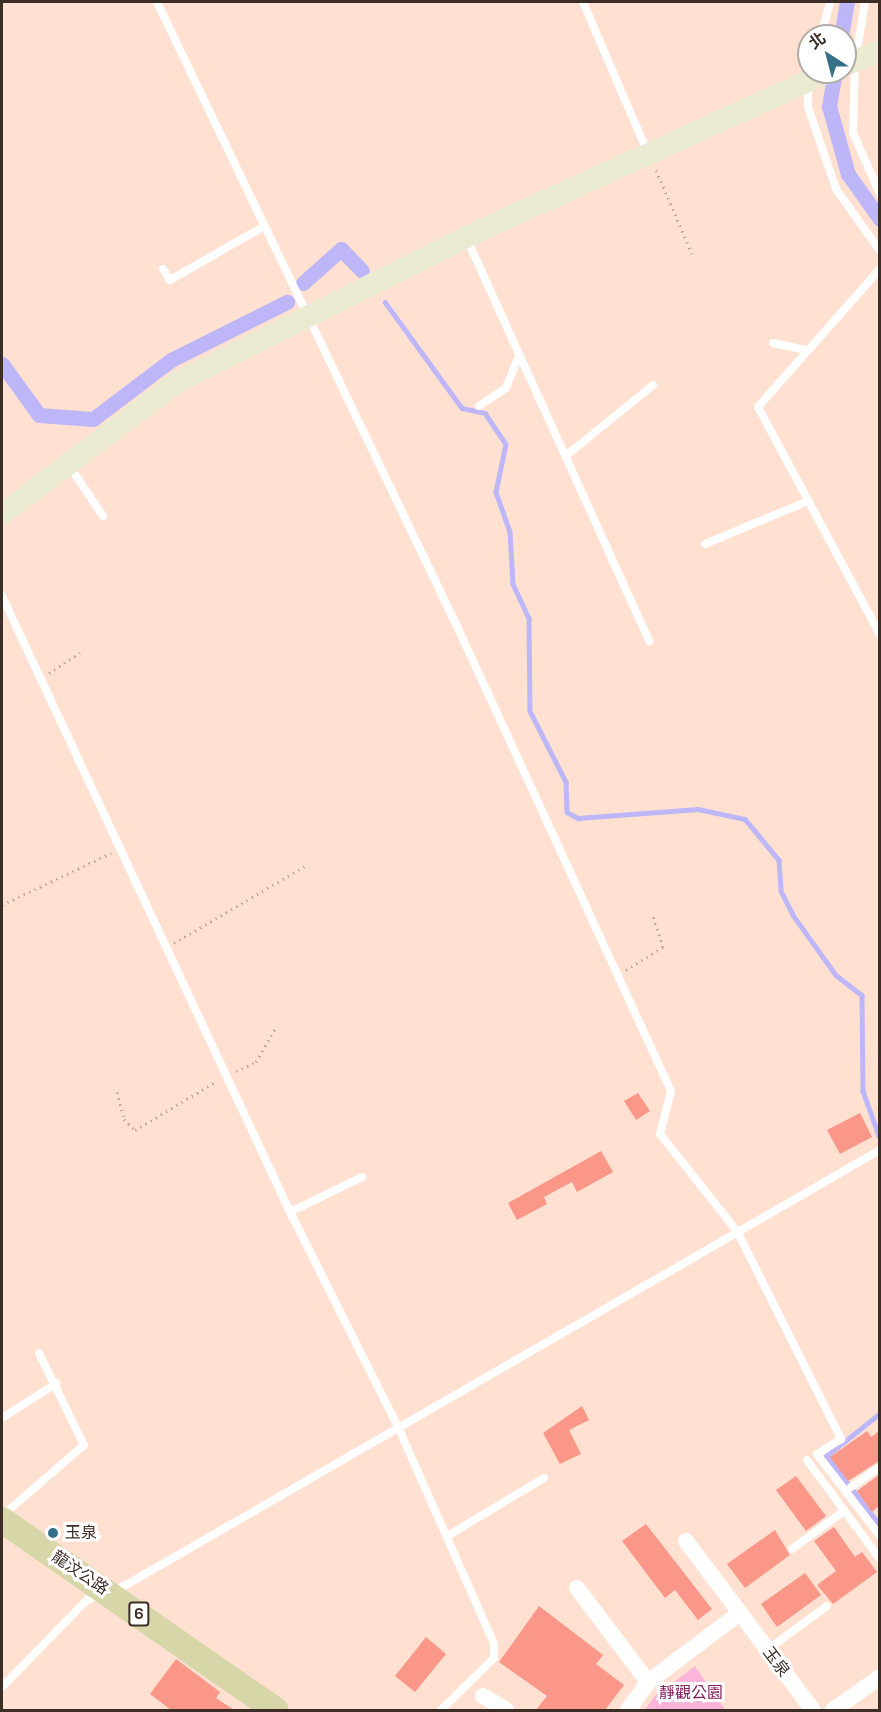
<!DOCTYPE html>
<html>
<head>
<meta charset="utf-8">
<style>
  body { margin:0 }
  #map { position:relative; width:881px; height:1712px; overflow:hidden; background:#ffe0d1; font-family:"Space Grotesk","Noto Sans TC",sans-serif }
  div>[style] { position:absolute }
  .green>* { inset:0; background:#fcb4d8 }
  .stream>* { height:4.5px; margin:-2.25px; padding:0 2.25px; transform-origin:2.25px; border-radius:2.25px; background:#bdb7f9 }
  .canal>* { height:15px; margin:-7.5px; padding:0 7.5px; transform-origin:7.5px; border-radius:7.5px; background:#bdb7f9 }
  .building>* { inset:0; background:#fb9789 }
  .path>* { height:3px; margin-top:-1.5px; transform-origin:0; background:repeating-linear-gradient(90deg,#c4aa9e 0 1.5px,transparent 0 6px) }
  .lane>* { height:8px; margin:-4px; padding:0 4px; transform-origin:4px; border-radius:4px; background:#fff }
  .street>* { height:16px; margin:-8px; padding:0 8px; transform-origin:8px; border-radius:8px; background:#fff }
  .secondary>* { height:22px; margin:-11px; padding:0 11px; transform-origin:11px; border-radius:11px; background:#ebebd4 }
  .primary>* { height:26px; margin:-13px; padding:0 13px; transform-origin:13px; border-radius:13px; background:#d6d6a9 }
  .dots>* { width:16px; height:16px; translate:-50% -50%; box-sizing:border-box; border:3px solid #fff; border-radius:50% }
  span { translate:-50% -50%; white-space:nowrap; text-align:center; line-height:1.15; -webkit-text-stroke:6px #fff; paint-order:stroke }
  .shield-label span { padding:2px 4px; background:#fff; border:2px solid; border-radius:4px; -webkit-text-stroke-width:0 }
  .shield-label { font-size:15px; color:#3c2e26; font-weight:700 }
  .poi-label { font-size:16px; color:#3c2e26 }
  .left { translate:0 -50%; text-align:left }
  .street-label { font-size:16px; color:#3c2e26 }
  .park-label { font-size:16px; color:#831f5c }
  .frame { position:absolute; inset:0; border:3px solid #3c2e26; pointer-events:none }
  .north { position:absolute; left:797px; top:24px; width:60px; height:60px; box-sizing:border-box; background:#fff; border:2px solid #b1aba8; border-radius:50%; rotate:324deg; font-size:16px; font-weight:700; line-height:24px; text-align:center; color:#3c2e26 }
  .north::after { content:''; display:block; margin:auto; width:21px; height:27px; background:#356f88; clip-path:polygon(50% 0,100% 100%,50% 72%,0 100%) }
</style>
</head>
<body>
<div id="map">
  <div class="green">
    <div style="clip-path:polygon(695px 1666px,725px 1710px,645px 1710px,654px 1697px)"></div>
  </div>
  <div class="stream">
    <div style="left:385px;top:302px;width:131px;rotate:54deg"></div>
    <div style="left:462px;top:408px;width:24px;rotate:12deg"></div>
    <div style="left:485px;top:413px;width:37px;rotate:56deg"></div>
    <div style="left:506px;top:444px;width:49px;rotate:101.8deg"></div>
    <div style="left:496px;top:492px;width:42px;rotate:70.7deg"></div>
    <div style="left:510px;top:532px;width:52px;rotate:86.7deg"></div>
    <div style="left:513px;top:584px;width:38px;rotate:65deg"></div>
    <div style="left:529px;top:618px;width:93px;rotate:89.4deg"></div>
    <div style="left:530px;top:711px;width:80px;rotate:63.1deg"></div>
    <div style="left:566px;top:782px;width:30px;rotate:88deg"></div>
    <div style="left:567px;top:812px;width:13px;rotate:29deg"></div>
    <div style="left:578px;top:818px;width:120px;rotate:-4.3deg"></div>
    <div style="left:698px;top:809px;width:48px;rotate:12deg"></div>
    <div style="left:745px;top:819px;width:53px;rotate:50.3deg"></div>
    <div style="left:779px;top:860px;width:31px;rotate:86deg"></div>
    <div style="left:781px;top:891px;width:27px;rotate:63deg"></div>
    <div style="left:793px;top:915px;width:74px;rotate:54.4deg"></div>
    <div style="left:836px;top:975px;width:33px;rotate:38deg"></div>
    <div style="left:862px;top:995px;width:96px;rotate:89.4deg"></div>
    <div style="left:863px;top:1091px;width:48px;rotate:70.4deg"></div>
    <div style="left:880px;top:1414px;width:68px;rotate:141.6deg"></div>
    <div style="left:827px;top:1456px;width:87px;rotate:52.5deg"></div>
  </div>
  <div class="canal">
    <div style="left:841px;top:36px;width:35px;rotate:-80deg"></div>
    <div style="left:835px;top:72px;width:35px;rotate:100deg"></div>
    <div style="left:829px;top:106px;width:71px;rotate:74.4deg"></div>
    <div style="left:848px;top:174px;width:55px;rotate:54.6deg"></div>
    <div style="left:303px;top:283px;width:51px;rotate:-41.8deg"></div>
    <div style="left:341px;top:249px;width:30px;rotate:46deg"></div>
    <div style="left:2px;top:364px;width:63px;rotate:54deg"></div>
    <div style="left:39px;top:415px;width:54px;rotate:4.2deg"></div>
    <div style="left:93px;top:419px;width:98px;rotate:-37.1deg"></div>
    <div style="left:171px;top:360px;width:130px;rotate:-26.6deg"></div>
  </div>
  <div class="building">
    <div style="clip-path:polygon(638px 1093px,650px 1111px,636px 1120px,624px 1101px)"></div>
    <div style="clip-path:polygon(860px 1113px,872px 1137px,840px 1154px,827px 1130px)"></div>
    <div style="clip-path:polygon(601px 1151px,613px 1172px,577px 1192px,572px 1182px,544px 1197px,547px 1204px,517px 1220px,508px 1203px)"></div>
    <div style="clip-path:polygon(582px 1406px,589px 1420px,569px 1430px,581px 1454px,560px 1464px,543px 1433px)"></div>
    <div style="clip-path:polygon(867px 1431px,871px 1437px,879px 1431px,879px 1461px,848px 1481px,830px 1457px)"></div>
    <div style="clip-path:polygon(879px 1475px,879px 1506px,872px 1512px,857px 1491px)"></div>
    <div style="clip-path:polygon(796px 1476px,826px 1516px,806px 1531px,776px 1490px)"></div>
    <div style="clip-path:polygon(646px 1524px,712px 1609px,698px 1620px,675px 1590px,665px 1598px,622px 1541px)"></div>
    <div style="clip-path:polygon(834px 1527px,855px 1557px,862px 1552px,877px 1572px,833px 1604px,817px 1585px,836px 1571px,814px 1541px)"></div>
    <div style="clip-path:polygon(775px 1530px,790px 1555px,745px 1588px,727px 1564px)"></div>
    <div style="clip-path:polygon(805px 1573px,821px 1595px,777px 1627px,761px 1604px)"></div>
    <div style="clip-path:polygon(539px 1606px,603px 1655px,596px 1664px,624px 1685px,605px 1710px,536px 1710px,547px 1696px,499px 1662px)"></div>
    <div style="clip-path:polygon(426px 1637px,446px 1654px,415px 1692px,395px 1676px)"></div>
    <div style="clip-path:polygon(176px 1659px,220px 1692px,216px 1698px,234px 1710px,171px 1710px,150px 1694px)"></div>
  </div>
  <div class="path">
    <div style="left:656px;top:170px;width:91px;rotate:66.8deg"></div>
    <div style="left:49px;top:673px;width:37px;rotate:-33deg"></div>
    <div style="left:2px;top:905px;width:121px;rotate:-25.5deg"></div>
    <div style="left:174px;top:943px;width:154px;rotate:-30.4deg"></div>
    <div style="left:626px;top:970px;width:44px;rotate:-31.9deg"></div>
    <div style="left:663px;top:947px;width:33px;rotate:-108deg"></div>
    <div style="left:236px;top:1071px;width:22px;rotate:-24deg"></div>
    <div style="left:256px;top:1062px;width:40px;rotate:-60.3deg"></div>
    <div style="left:117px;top:1092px;width:28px;rotate:75deg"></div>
    <div style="left:124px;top:1119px;width:16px;rotate:45deg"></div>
    <div style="left:135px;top:1130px;width:96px;rotate:-30.9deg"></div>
  </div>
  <div class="lane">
    <div style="left:157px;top:2px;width:690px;rotate:64.33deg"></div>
    <div style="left:456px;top:624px;width:514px;rotate:65.28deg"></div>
    <div style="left:671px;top:1091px;width:44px;rotate:104.3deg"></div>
    <div style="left:660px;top:1134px;width:124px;rotate:51.6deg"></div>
    <div style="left:737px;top:1231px;width:233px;rotate:63.4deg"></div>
    <div style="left:841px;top:1439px;width:28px;rotate:148deg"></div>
    <div style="left:817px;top:1454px;width:103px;rotate:52.5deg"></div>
    <div style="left:583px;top:2px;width:162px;rotate:66.8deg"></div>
    <div style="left:865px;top:2px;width:61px;rotate:99.5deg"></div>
    <div style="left:855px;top:62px;width:71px;rotate:91.6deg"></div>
    <div style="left:853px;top:133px;width:67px;rotate:66.1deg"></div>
    <div style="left:821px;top:36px;width:35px;rotate:-75deg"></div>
    <div style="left:808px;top:84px;width:23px;rotate:90deg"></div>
    <div style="left:808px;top:107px;width:87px;rotate:71.1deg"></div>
    <div style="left:836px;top:189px;width:76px;rotate:54.6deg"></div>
    <div style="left:466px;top:237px;width:444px;rotate:65.6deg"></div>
    <div style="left:163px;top:269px;width:13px;rotate:58deg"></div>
    <div style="left:170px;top:280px;width:107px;rotate:-29.7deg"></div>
    <div style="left:880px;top:269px;width:184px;rotate:131.5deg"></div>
    <div style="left:758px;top:407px;width:259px;rotate:61.8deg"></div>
    <div style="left:773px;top:343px;width:35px;rotate:12deg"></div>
    <div style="left:479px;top:406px;width:32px;rotate:-34deg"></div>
    <div style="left:506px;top:388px;width:35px;rotate:-68deg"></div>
    <div style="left:567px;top:455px;width:111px;rotate:-39.1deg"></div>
    <div style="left:68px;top:464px;width:63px;rotate:56.1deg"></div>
    <div style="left:705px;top:544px;width:109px;rotate:-22.6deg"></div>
    <div style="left:2px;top:596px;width:680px;rotate:64.94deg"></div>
    <div style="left:290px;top:1212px;width:241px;rotate:63.3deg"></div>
    <div style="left:398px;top:1427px;width:237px;rotate:66.1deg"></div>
    <div style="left:494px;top:1644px;width:14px;rotate:90deg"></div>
    <div style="left:494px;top:1658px;width:74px;rotate:135.5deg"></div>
    <div style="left:290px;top:1212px;width:80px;rotate:-25.9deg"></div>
    <div style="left:2px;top:1418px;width:65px;rotate:-32.5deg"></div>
    <div style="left:807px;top:1460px;width:123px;rotate:53.6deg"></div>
    <div style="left:851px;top:1487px;width:35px;rotate:-35deg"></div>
    <div style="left:2px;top:1516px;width:108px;rotate:-40.9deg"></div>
    <div style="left:84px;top:1445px;width:102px;rotate:-116.1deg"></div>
    <div style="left:449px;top:1535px;width:111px;rotate:-31deg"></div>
    <div style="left:792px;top:1549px;width:64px;rotate:-36.2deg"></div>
    <div style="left:767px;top:1650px;width:74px;rotate:-36.3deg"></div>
    <div style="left:2px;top:1687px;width:122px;rotate:-45.7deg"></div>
    <div style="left:87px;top:1600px;width:42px;rotate:-21deg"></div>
    <div style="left:126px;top:1585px;width:870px;rotate:-29.98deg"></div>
  </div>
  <div class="street">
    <div style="left:686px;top:1541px;width:211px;rotate:53.1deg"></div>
    <div style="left:577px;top:1588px;width:118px;rotate:52.9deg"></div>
    <div style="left:483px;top:1696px;width:27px;rotate:31deg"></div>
    <div style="left:628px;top:1710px;width:34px;rotate:-54deg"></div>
    <div style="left:648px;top:1682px;width:115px;rotate:-36.9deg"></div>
    <div style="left:833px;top:1710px;width:57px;rotate:-35.1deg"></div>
  </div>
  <div class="secondary">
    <div style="left:845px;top:65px;width:38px;rotate:-22deg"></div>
    <div style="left:2px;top:514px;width:219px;rotate:-37deg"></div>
    <div style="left:177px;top:382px;width:323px;rotate:-26.6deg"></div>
    <div style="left:466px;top:237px;width:398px;rotate:-24.5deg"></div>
  </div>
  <div class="primary">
    <div style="left:2px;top:1520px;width:333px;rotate:34.8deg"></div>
  </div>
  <div class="dots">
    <div style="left:53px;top:1533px;background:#356f88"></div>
  </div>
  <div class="shield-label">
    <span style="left:139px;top:1614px">6</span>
  </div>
  <div class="poi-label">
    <span class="left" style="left:65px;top:1533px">玉泉</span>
  </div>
  <div class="street-label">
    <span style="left:80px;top:1573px;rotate:34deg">龍汶公路</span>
    <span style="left:776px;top:1662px;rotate:53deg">玉泉</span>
  </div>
  <div class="park-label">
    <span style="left:691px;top:1693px">靜觀公園</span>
  </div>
  <div class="frame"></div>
  <div class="north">北</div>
</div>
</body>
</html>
